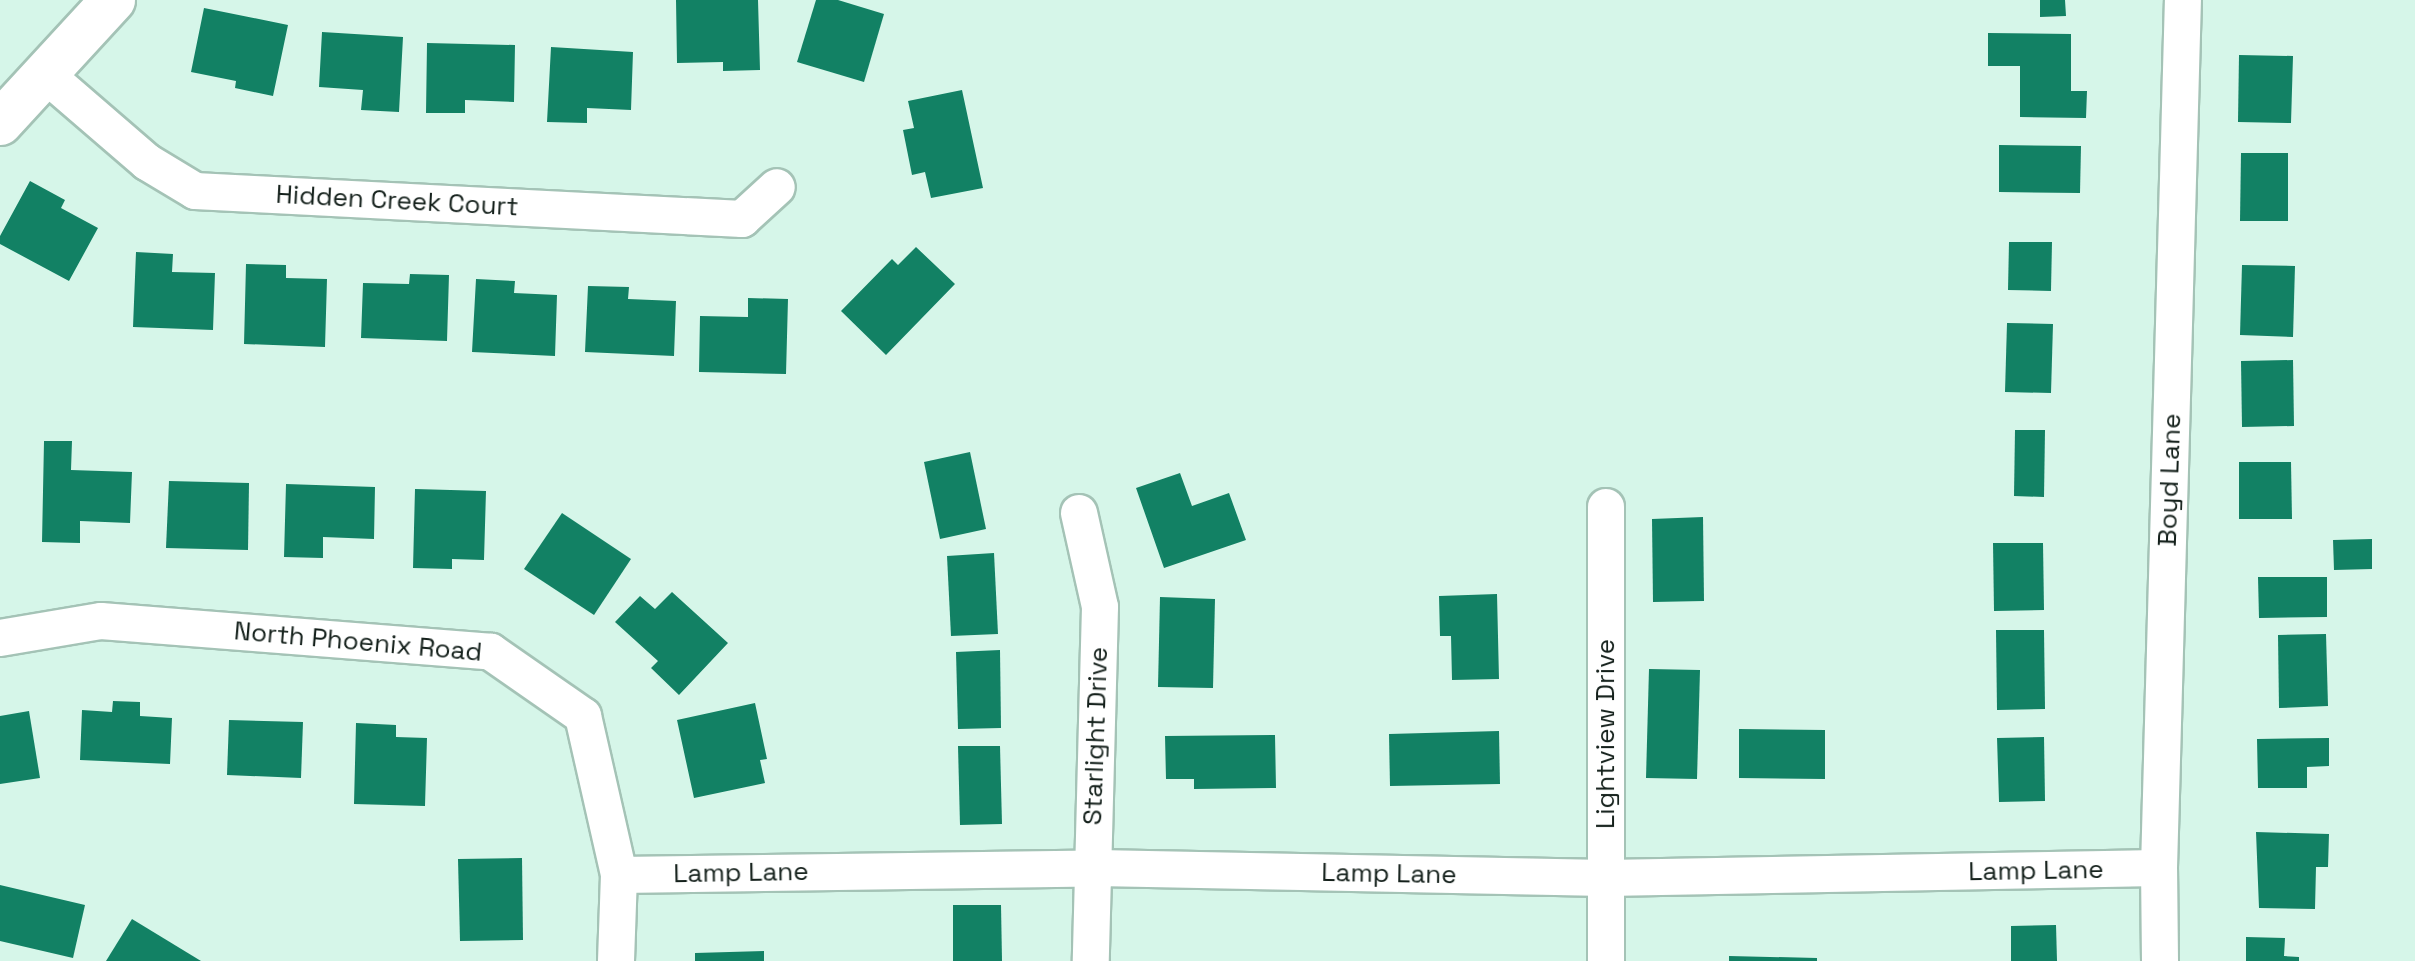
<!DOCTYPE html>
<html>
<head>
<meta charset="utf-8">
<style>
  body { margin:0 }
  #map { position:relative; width:2415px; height:961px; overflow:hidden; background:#d6f6e9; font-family:"Space Grotesk",sans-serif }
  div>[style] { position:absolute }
  .building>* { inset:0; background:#128164 }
  .roads { filter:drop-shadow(2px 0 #a4c3b6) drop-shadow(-2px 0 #a4c3b6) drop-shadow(0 2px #a4c3b6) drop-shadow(0 -2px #a4c3b6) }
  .street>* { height:36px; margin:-18px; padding:0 18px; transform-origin:18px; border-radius:18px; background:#fff }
  .secondary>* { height:44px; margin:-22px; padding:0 22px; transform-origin:22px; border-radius:22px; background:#fff }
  span { translate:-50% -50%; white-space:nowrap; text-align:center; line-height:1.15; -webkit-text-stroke:6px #fff; paint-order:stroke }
  .street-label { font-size:26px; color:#14201b }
</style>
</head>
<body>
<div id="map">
  <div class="building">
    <div style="clip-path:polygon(676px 0,758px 0,760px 70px,723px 71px,723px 62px,677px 63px)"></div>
    <div style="clip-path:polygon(816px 0,838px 0,884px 14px,864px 82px,797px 62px)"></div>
    <div style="clip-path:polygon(2040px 0,2065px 0,2066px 16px,2040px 17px)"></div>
    <div style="clip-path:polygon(204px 8px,288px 25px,273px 96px,235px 88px,236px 81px,191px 72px)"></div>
    <div style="clip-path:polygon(322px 32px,403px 37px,399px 112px,361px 110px,363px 90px,319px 87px)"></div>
    <div style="clip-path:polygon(1988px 33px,2071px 34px,2071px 91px,2087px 91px,2086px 118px,2020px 117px,2020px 66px,1988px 66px)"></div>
    <div style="clip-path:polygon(427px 43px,515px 45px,514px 102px,465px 100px,465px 113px,426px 113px)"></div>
    <div style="clip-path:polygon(551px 47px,633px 52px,631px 110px,587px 108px,587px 123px,547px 122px)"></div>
    <div style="clip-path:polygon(2239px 55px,2293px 56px,2291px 123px,2238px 122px)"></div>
    <div style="clip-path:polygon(962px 90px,983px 188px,931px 198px,925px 172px,912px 175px,903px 130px,914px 128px,908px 101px)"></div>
    <div style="clip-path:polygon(1999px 145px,2081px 146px,2080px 193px,1999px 192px)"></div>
    <div style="clip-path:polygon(2241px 153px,2288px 153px,2288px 221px,2240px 221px)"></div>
    <div style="clip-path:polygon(30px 181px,65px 200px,61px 208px,98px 228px,69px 281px,0 244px,0 236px)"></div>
    <div style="clip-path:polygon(2009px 242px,2052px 242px,2051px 291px,2008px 290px)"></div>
    <div style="clip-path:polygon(916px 247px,955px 284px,886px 355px,841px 311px,892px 259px,898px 265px)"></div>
    <div style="clip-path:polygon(136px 252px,173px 254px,172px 272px,215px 273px,213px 330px,133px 327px)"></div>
    <div style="clip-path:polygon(246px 264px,286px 265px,286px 278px,327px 279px,325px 347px,244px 344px)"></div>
    <div style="clip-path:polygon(2242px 265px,2295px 266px,2293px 337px,2240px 335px)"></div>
    <div style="clip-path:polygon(410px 274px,449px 275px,447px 341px,361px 338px,363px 283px,409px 284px)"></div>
    <div style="clip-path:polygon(476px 279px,515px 281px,514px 293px,557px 295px,555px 356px,472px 352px)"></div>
    <div style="clip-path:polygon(588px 286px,629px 287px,628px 299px,676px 301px,674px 356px,585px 352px)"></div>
    <div style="clip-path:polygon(748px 298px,788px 299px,786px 374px,699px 372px,700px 316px,748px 317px)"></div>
    <div style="clip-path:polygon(2007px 323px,2053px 324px,2051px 393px,2005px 392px)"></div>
    <div style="clip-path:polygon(2293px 360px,2294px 426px,2242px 427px,2241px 361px)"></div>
    <div style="clip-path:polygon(2015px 430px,2045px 430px,2044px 497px,2014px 496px)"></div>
    <div style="clip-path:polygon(44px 441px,72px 441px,71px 470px,132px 472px,130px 523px,80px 521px,80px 543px,42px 542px)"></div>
    <div style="clip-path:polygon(970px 452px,986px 529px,940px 539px,924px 462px)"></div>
    <div style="clip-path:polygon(2239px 462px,2291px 462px,2292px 519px,2239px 519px)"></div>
    <div style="clip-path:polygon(1180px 473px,1192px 506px,1229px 493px,1246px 540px,1164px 568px,1136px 488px)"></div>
    <div style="clip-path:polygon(169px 481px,249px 483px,248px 550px,166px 548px)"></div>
    <div style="clip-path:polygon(286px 484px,375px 487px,374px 539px,323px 537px,323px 558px,284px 557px)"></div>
    <div style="clip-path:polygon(415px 489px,486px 491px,484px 560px,452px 559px,452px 569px,413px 568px)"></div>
    <div style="clip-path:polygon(562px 513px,631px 559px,594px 615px,524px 569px)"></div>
    <div style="clip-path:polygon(1703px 517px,1704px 601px,1653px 602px,1652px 519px)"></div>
    <div style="clip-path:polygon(2372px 539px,2372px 569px,2334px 570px,2333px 540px)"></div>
    <div style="clip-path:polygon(1993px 543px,2043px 543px,2044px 610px,1994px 611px)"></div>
    <div style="clip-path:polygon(994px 553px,998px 634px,951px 636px,947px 556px)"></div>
    <div style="clip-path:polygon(2258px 577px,2327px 577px,2327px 617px,2259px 618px)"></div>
    <div style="clip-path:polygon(672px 592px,728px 643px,679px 695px,651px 668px,658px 661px,615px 622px,640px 596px,655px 609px)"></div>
    <div style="clip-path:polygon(1497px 594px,1499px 679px,1452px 680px,1451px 636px,1440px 636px,1439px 596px)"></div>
    <div style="clip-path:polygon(1160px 597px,1215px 599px,1213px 688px,1158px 687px)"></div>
    <div style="clip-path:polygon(1996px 630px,2044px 630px,2045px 709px,1997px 710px)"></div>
    <div style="clip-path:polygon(2326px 634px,2328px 706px,2279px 708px,2278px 635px)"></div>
    <div style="clip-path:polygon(1000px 650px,1001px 728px,958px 729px,956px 652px)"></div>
    <div style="clip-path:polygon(1649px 669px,1700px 670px,1697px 779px,1646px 778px)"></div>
    <div style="clip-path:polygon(113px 701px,140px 702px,140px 716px,172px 718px,170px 764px,80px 760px,82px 710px,112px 712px)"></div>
    <div style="clip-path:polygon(755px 703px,767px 759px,760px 760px,765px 783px,694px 798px,677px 720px)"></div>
    <div style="clip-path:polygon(29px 711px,40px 778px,0 784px,0 716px)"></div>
    <div style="clip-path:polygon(229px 720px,303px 722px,301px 778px,227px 775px)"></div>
    <div style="clip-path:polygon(356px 723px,396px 725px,396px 737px,427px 738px,425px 806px,354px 804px)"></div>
    <div style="clip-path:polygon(1739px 729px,1825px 730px,1825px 779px,1739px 778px)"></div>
    <div style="clip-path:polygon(1499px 731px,1500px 784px,1390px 786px,1389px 734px)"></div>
    <div style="clip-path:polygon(1275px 735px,1276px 788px,1194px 789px,1194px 779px,1166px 779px,1165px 736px)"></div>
    <div style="clip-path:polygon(2044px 737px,2045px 801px,1999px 802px,1997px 738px)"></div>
    <div style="clip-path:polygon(2329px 738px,2329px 766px,2307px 767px,2307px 788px,2258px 788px,2257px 739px)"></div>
    <div style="clip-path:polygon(958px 746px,1000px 746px,1002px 824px,960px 825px)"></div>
    <div style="clip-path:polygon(2256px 832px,2329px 834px,2328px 867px,2316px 867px,2315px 909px,2259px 908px)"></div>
    <div style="clip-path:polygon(522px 858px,523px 940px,460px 941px,458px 859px)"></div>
    <div style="clip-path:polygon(0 885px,85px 905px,73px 958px,0 941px)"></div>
    <div style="clip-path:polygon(953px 905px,1001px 905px,1002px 961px,953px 961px)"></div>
    <div style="clip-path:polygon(132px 919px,201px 961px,106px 961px)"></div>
    <div style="clip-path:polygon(2056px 925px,2057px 961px,2011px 961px,2011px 926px)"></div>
    <div style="clip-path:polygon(2246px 937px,2285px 938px,2284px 956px,2299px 957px,2299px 961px,2246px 961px)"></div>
    <div style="clip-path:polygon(764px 951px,764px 961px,695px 961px,695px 953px)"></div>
    <div style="clip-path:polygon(1729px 956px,1817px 958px,1817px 961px,1729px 961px)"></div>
  </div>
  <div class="roads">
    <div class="street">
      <div style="left:45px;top:74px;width:135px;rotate:40.8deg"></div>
      <div style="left:147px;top:162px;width:56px;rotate:31.1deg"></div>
      <div style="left:195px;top:191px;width:548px;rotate:2.93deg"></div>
      <div style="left:742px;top:219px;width:47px;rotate:-42.4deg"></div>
      <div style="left:1606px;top:507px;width:454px;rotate:90deg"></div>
      <div style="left:1079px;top:513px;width:96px;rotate:77.4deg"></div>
      <div style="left:1100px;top:607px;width:354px;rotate:91.5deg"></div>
      <div style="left:0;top:638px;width:102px;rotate:-9.6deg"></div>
      <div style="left:101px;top:621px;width:391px;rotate:4.5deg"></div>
      <div style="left:491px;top:652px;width:112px;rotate:34.8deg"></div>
      <div style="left:583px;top:716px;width:163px;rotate:77.2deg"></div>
      <div style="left:619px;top:875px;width:86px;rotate:92deg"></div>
      <div style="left:619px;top:875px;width:473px;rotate:-0.8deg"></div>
      <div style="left:1092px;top:868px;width:514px;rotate:1.11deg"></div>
      <div style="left:1606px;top:878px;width:553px;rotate:-1.04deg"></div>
      <div style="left:2160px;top:961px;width:93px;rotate:-90.6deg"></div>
      <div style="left:2159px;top:868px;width:868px;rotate:-88.42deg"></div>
    </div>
    <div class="secondary">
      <div style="left:0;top:123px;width:167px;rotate:-47.4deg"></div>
    </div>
  </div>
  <div class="street-label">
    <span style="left:397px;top:201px;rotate:3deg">Hidden Creek Court</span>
    <span style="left:2170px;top:480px;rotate:-88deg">Boyd Lane</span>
    <span style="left:358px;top:642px;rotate:5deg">North Phoenix Road</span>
    <span style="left:1606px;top:734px;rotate:-90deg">Lightview Drive</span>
    <span style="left:1096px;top:736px;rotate:-88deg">Starlight Drive</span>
    <span style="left:2036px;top:871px;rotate:-1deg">Lamp Lane</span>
    <span style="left:741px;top:873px;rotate:-1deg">Lamp Lane</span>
    <span style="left:1389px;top:874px;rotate:1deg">Lamp Lane</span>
  </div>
</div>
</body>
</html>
